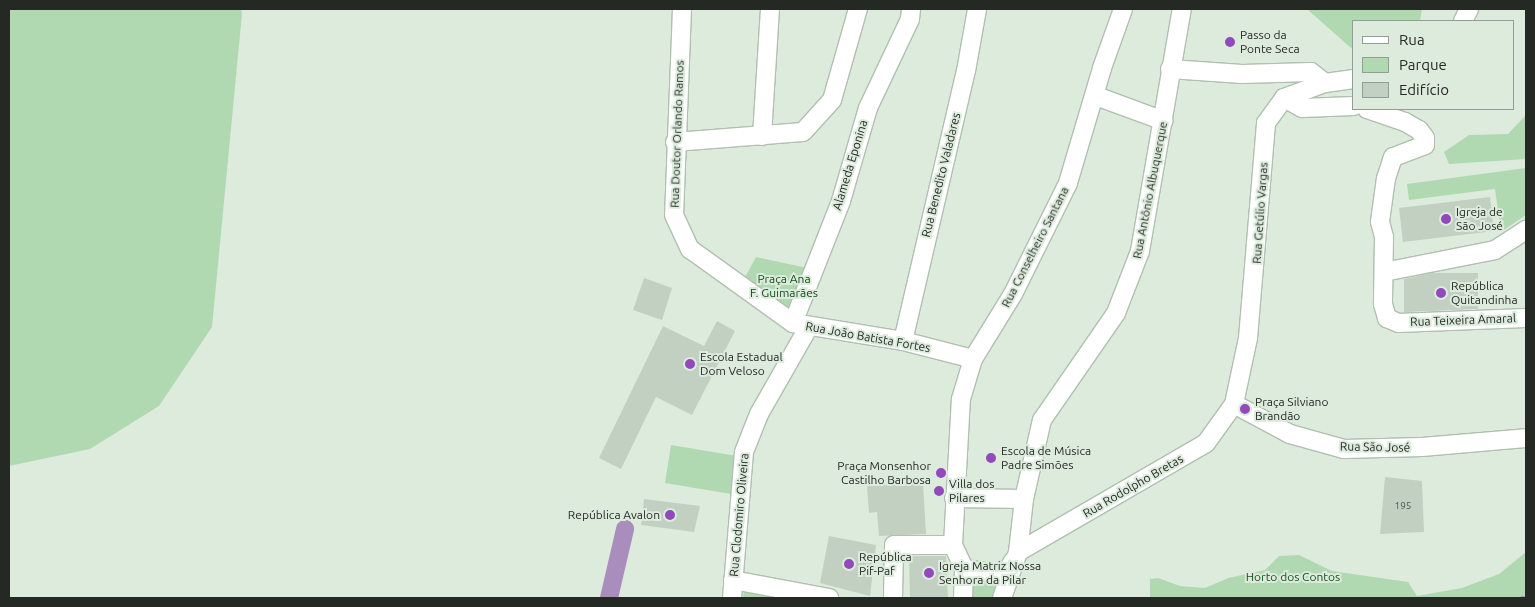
<!DOCTYPE html>
<html>
<head>
<meta charset="utf-8">
<style>
  body { margin:0 }
  #map { position:relative; width:1535px; height:607px; overflow:hidden; background:#ddebdd; font-family:Ubuntu,sans-serif }
  div>[style] { position:absolute }
  .green>* { inset:0; background:#b1d9b1 }
  .stream>* { height:5px; margin:-2.5px; padding:0 2.5px; transform-origin:2.5px; border-radius:2.5px; background:#a98dbc }
  .canal>* { height:18px; margin:-9px; padding:0 9px; transform-origin:9px; border-radius:9px; background:#a98dbc }
  .building>* { inset:0; background:#c2d0c2 }
  .roads { filter:drop-shadow(1px 0 #b1bfb1) drop-shadow(-1px 0 #b1bfb1) drop-shadow(0 1px #b1bfb1) drop-shadow(0 -1px #b1bfb1) }
  .minor>* { height:18px; margin:-9px; padding:0 9px; transform-origin:9px; border-radius:9px; background:#fff }
  .dots>* { width:14px; height:14px; translate:-50% -50%; box-sizing:border-box; border:2px solid #ddebdd; border-radius:50% }
  span { translate:-50% -50%; white-space:nowrap; text-align:center; line-height:1.15; -webkit-text-stroke:4px #ddebdd; paint-order:stroke }
  .number-label { font-size:10px; color:#4c534c }
  .number-label span { -webkit-text-stroke-width:0 }
  .poi-label { font-size:12px; color:#242924 }
  .left { translate:0 -50%; text-align:left }
  .right { translate:-100% -50%; text-align:right }
  .street-label { font-size:12px; color:#242924 }
  .park-label { font-size:12px; color:#124f19 }
  .frame { position:absolute; inset:0; border:10px solid #242924; pointer-events:none }
  .legend { position:absolute; left:1352px; top:20px; width:162px; height:90px; box-sizing:border-box; background:#ddebdd; border:1px solid #939d93; margin:0; padding:6px 9px; list-style:none; font-size:15px; color:#242924 }
  .legend li { display:flex; align-items:center; gap:10px; height:25px }
  .legend b { width:25px; border:1px solid #939d93 }
</style>
</head>
<body>
<div id="map">
  <div class="green">
    <div style="clip-path:polygon(9px 9px,241px 9px,242px 14px,212px 327px,159px 406px,90px 449px,9px 466px)"></div>
    <div style="clip-path:polygon(1307px 9px,1422px 9px,1420px 21px,1354px 21px,1354px 47px,1351px 48px)"></div>
    <div style="clip-path:polygon(1526px 115px,1526px 159px,1449px 164px,1444px 152px,1469px 135px,1508px 134px)"></div>
    <div style="clip-path:polygon(1526px 168px,1526px 215px,1501px 232px,1495px 189px,1409px 200px,1407px 184px)"></div>
    <div style="clip-path:polygon(756px 257px,812px 269px,792px 317px,744px 279px)"></div>
    <div style="clip-path:polygon(671px 445px,749px 458px,743px 496px,665px 483px)"></div>
    <div style="clip-path:polygon(1526px 552px,1526px 598px,1150px 598px,1150px 579px,1158px 578px,1180px 586px,1205px 588px,1228px 578px,1265px 570px,1279px 556px,1299px 555px,1332px 571px,1408px 582px,1417px 596px,1462px 588px,1499px 574px)"></div>
    <div style="clip-path:polygon(971px 576px,1011px 586px,1003px 598px,971px 598px)"></div>
    <div style="clip-path:polygon(745px 583px,785px 598px,743px 598px)"></div>
  </div>
  <div class="stream">
    <div style="left:1522px;top:598px;width:1px"></div>
  </div>
  <div class="canal">
    <div style="left:609px;top:598px;width:71px;rotate:-76.9deg"></div>
  </div>
  <div class="building">
    <div style="clip-path:polygon(1490px 197px,1494px 231px,1403px 242px,1399px 208px)"></div>
    <div style="clip-path:polygon(1432px 273px,1478px 273px,1478px 309px,1404px 312px,1404px 279px)"></div>
    <div style="clip-path:polygon(644px 278px,672px 288px,662px 320px,633px 310px)"></div>
    <div style="clip-path:polygon(717px 321px,735px 331px,692px 415px,656px 397px,621px 469px,599px 458px,663px 326px,704px 346px)"></div>
    <div style="clip-path:polygon(1385px 477px,1422px 481px,1424px 532px,1380px 534px)"></div>
    <div style="clip-path:polygon(923px 483px,926px 534px,879px 536px,877px 512px,869px 513px,867px 486px)"></div>
    <div style="clip-path:polygon(644px 499px,700px 506px,694px 532px,641px 525px)"></div>
    <div style="clip-path:polygon(829px 536px,876px 545px,870px 596px,820px 583px)"></div>
    <div style="clip-path:polygon(909px 556px,946px 556px,948px 598px,910px 598px)"></div>
  </div>
  <div class="roads">
    <div class="minor">
      <div style="left:682px;top:9px;width:206px;rotate:92.2deg"></div>
      <div style="left:674px;top:215px;width:38px;rotate:65deg"></div>
      <div style="left:690px;top:249px;width:127px;rotate:35.7deg"></div>
      <div style="left:793px;top:323px;width:111px;rotate:9.3deg"></div>
      <div style="left:903px;top:341px;width:72px;rotate:14.4deg"></div>
      <div style="left:1463px;top:21px;width:13px;rotate:-63deg"></div>
      <div style="left:1170px;top:69px;width:72px;rotate:4deg"></div>
      <div style="left:1242px;top:74px;width:69px;rotate:-1.7deg"></div>
      <div style="left:1311px;top:72px;width:18px;rotate:38deg"></div>
      <div style="left:1096px;top:96px;width:72px;rotate:20.2deg"></div>
      <div style="left:1284px;top:98px;width:21px;rotate:29deg"></div>
      <div style="left:1302px;top:108px;width:52px;rotate:-2.2deg"></div>
      <div style="left:1367px;top:109px;width:40px;rotate:18.9deg"></div>
      <div style="left:1405px;top:122px;width:16px;rotate:30deg"></div>
      <div style="left:1419px;top:130px;width:10px;rotate:53deg"></div>
      <div style="left:1425px;top:138px;width:7px;rotate:90deg"></div>
      <div style="left:1425px;top:145px;width:34px;rotate:159deg"></div>
      <div style="left:1393px;top:157px;width:22px;rotate:108deg"></div>
      <div style="left:1386px;top:178px;width:44px;rotate:97.8deg"></div>
      <div style="left:1380px;top:222px;width:16px;rotate:75deg"></div>
      <div style="left:1384px;top:237px;width:67px;rotate:90.9deg"></div>
      <div style="left:1383px;top:304px;width:15px;rotate:74deg"></div>
      <div style="left:1387px;top:318px;width:12px;rotate:24deg"></div>
      <div style="left:1398px;top:323px;width:128px;rotate:-2.2deg"></div>
      <div style="left:762px;top:136px;width:127px;rotate:-86.4deg"></div>
      <div style="left:675px;top:142px;width:128px;rotate:-4.5deg"></div>
      <div style="left:803px;top:132px;width:43px;rotate:-47.8deg"></div>
      <div style="left:832px;top:100px;width:95px;rotate:-74.1deg"></div>
      <div style="left:1384px;top:272px;width:113px;rotate:-11.2deg"></div>
      <div style="left:1495px;top:250px;width:37px;rotate:-33deg"></div>
      <div style="left:793px;top:323px;width:131px;rotate:-68.5deg"></div>
      <div style="left:841px;top:201px;width:97px;rotate:-73.8deg"></div>
      <div style="left:868px;top:108px;width:98px;rotate:-64.7deg"></div>
      <div style="left:910px;top:19px;width:10px;rotate:-84deg"></div>
      <div style="left:903px;top:341px;width:277px;rotate:-76.9deg"></div>
      <div style="left:966px;top:71px;width:63px;rotate:-79.9deg"></div>
      <div style="left:1234px;top:404px;width:64px;rotate:28.2deg"></div>
      <div style="left:1290px;top:434px;width:56px;rotate:15.5deg"></div>
      <div style="left:1344px;top:449px;width:78px;rotate:-1.5deg"></div>
      <div style="left:1422px;top:447px;width:104px;rotate:-4.9deg"></div>
      <div style="left:954px;top:498px;width:70px;rotate:0.8deg"></div>
      <div style="left:953px;top:545px;width:146px;rotate:-86.9deg"></div>
      <div style="left:961px;top:399px;width:42px;rotate:-73.3deg"></div>
      <div style="left:973px;top:359px;width:76px;rotate:-58.4deg"></div>
      <div style="left:1013px;top:294px;width:124px;rotate:-63.6deg"></div>
      <div style="left:1068px;top:183px;width:120px;rotate:-73.5deg"></div>
      <div style="left:1102px;top:68px;width:63px;rotate:-70.4deg"></div>
      <div style="left:1018px;top:552px;width:217px;rotate:-30.1deg"></div>
      <div style="left:1206px;top:443px;width:48px;rotate:-54.3deg"></div>
      <div style="left:1234px;top:404px;width:67px;rotate:-78deg"></div>
      <div style="left:1248px;top:338px;width:216px;rotate:-85.2deg"></div>
      <div style="left:1266px;top:123px;width:31px;rotate:-54deg"></div>
      <div style="left:1284px;top:98px;width:44px;rotate:-20.1deg"></div>
      <div style="left:1325px;top:83px;width:29px;rotate:-8deg"></div>
      <div style="left:733px;top:580px;width:98px;rotate:10.6deg"></div>
      <div style="left:732px;top:598px;width:146px;rotate:-85.3deg"></div>
      <div style="left:744px;top:452px;width:41px;rotate:-68.5deg"></div>
      <div style="left:759px;top:414px;width:99px;rotate:-60.3deg"></div>
      <div style="left:893px;top:598px;width:53px;rotate:-88.9deg"></div>
      <div style="left:894px;top:545px;width:59px"></div>
      <div style="left:953px;top:545px;width:26px;rotate:65deg"></div>
      <div style="left:964px;top:569px;width:41px;rotate:8.3deg"></div>
      <div style="left:1005px;top:575px;width:16px;rotate:-60deg"></div>
      <div style="left:963px;top:598px;width:29px;rotate:-88deg"></div>
      <div style="left:1002px;top:598px;width:49px;rotate:-70.8deg"></div>
      <div style="left:1018px;top:552px;width:53px;rotate:-83.5deg"></div>
      <div style="left:1024px;top:499px;width:81px;rotate:-77.2deg"></div>
      <div style="left:1042px;top:420px;width:130px;rotate:-55.3deg"></div>
      <div style="left:1116px;top:313px;width:66px;rotate:-68.8deg"></div>
      <div style="left:1140px;top:251px;width:246px;rotate:-80.2deg"></div>
    </div>
  </div>
  <div class="dots">
    <div style="left:1230px;top:42px;background:#9249bc"></div>
    <div style="left:1446px;top:219px;background:#9249bc"></div>
    <div style="left:1441px;top:293px;background:#9249bc"></div>
    <div style="left:690px;top:364px;background:#9249bc"></div>
    <div style="left:1245px;top:409px;background:#9249bc"></div>
    <div style="left:991px;top:458px;background:#9249bc"></div>
    <div style="left:941px;top:473px;background:#9249bc"></div>
    <div style="left:939px;top:491px;background:#9249bc"></div>
    <div style="left:670px;top:515px;background:#9249bc"></div>
    <div style="left:849px;top:564px;background:#9249bc"></div>
    <div style="left:929px;top:573px;background:#9249bc"></div>
  </div>
  <div class="number-label">
    <span style="left:1403px;top:506px">195</span>
  </div>
  <div class="poi-label">
    <span class="left" style="left:1240px;top:42px">Passo da<br>Ponte Seca</span>
    <span class="left" style="left:1456px;top:219px">Igreja de<br>São José</span>
    <span class="left" style="left:1451px;top:293px">República<br>Quitandinha</span>
    <span class="left" style="left:700px;top:364px">Escola Estadual<br>Dom Veloso</span>
    <span class="left" style="left:1255px;top:409px">Praça Silviano<br>Brandão</span>
    <span class="left" style="left:1001px;top:458px">Escola de Música<br>Padre Simões</span>
    <span class="right" style="left:931px;top:473px">Praça Monsenhor<br>Castilho Barbosa</span>
    <span class="left" style="left:949px;top:491px">Villa dos<br>Pilares</span>
    <span class="right" style="left:660px;top:515px">República Avalon</span>
    <span class="left" style="left:859px;top:564px">República<br>Pif-Paf</span>
    <span class="left" style="left:939px;top:573px">Igreja Matriz Nossa<br>Senhora da Pilar</span>
  </div>
  <div class="street-label">
    <span style="left:677px;top:134px;rotate:-88deg">Rua Doutor Orlando Ramos</span>
    <span style="left:850px;top:165px;rotate:-73deg">Alameda Eponina</span>
    <span style="left:941px;top:175px;rotate:-76deg">Rua Benedito Valadares</span>
    <span style="left:1150px;top:190px;rotate:-79deg">Rua Antônio Albuquerque</span>
    <span style="left:1260px;top:213px;rotate:-86deg">Rua Getúlio Vargas</span>
    <span style="left:1035px;top:247px;rotate:-63deg">Rua Conselheiro Santana</span>
    <span style="left:1463px;top:320px;rotate:-2deg">Rua Teixeira Amaral</span>
    <span style="left:868px;top:337px;rotate:10deg">Rua João Batista Fortes</span>
    <span style="left:1375px;top:447px;rotate:1deg">Rua São José</span>
    <span style="left:1133px;top:486px;rotate:-30deg">Rua Rodolpho Bretas</span>
    <span style="left:739px;top:515px;rotate:-85deg">Rua Clodomiro Oliveira</span>
  </div>
  <div class="park-label">
    <span style="left:784px;top:286px">Praça Ana<br>F. Guimarães</span>
    <span style="left:1293px;top:577px">Horto dos Contos</span>
  </div>
  <div class="frame"></div>
  <ul class="legend">
  <li><b style="height:6px;background:#fff"></b>Rua</li>
  <li><b style="height:14px;background:#b1d9b1"></b>Parque</li>
  <li><b style="height:14px;background:#c2d0c2"></b>Edifício</li>
  </ul>
</div>
</body>
</html>
